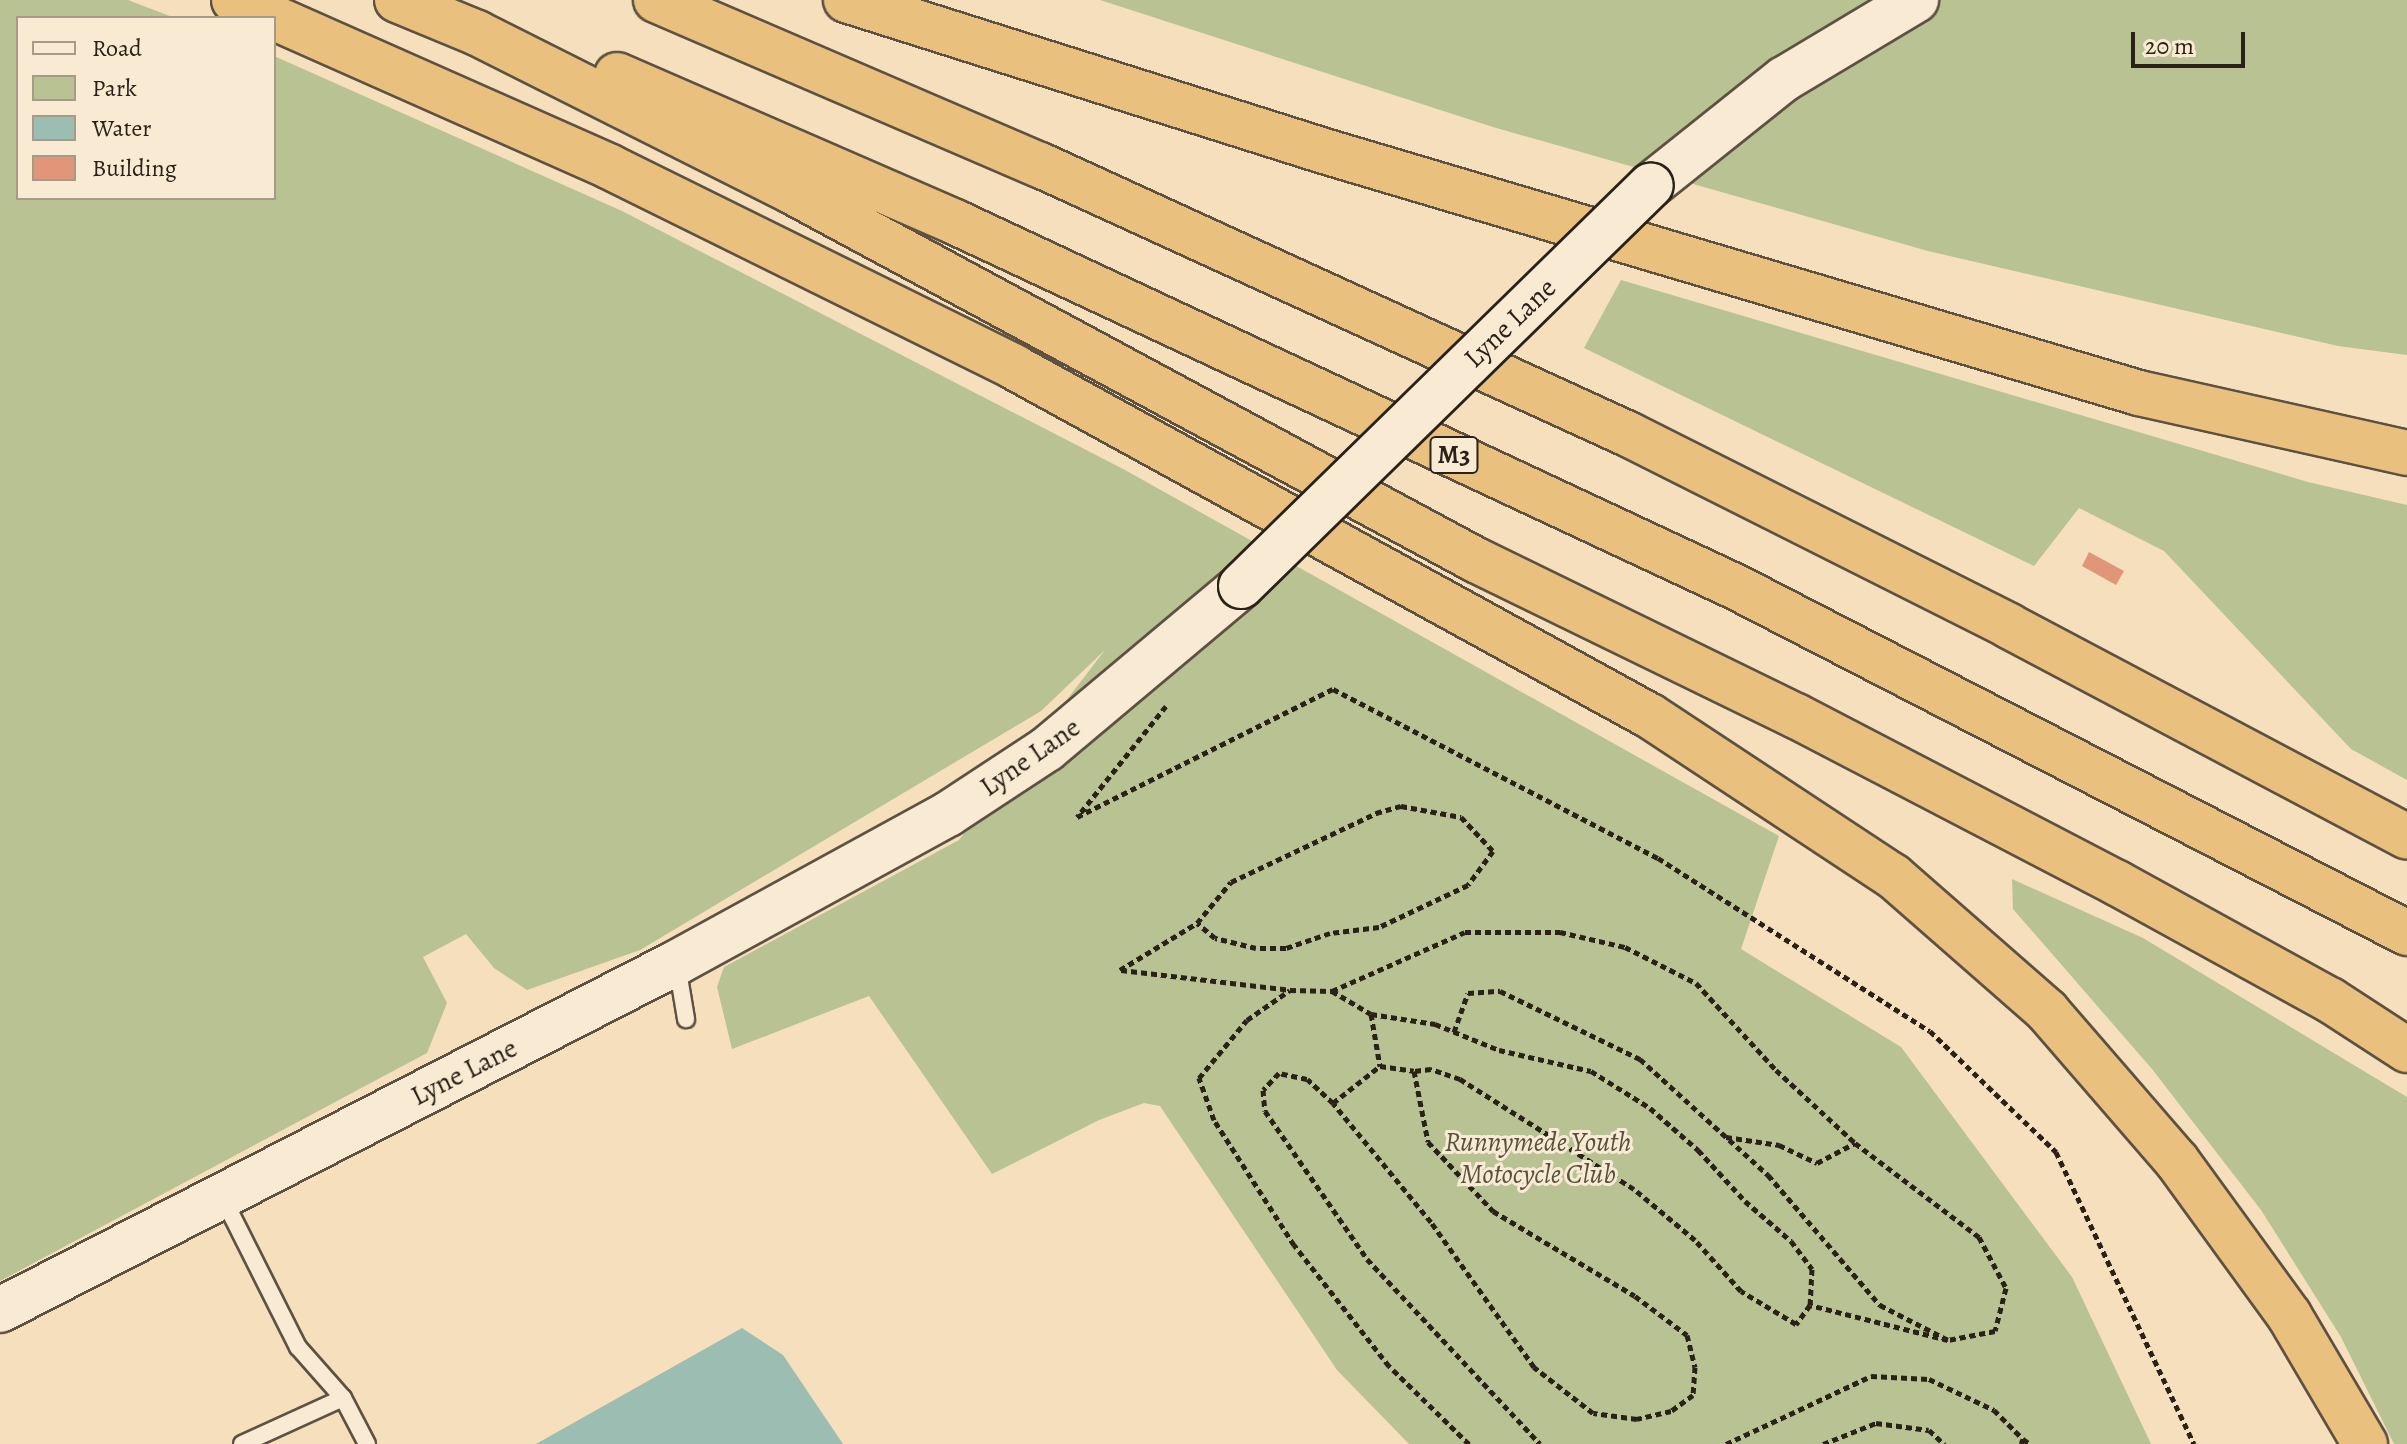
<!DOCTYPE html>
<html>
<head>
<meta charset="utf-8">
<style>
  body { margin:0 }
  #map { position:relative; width:2407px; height:1444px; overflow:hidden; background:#f5dfbc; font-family:Alegreya,serif }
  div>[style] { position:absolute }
  .green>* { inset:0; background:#b8c293 }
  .water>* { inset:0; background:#9cbdb1 }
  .building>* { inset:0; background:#e29679 }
  .path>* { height:5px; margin-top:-2.5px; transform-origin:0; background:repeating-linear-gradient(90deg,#2a2219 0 6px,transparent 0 10px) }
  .roads { filter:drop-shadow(2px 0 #5d5142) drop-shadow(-2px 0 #5d5142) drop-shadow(0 2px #5d5142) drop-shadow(0 -2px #5d5142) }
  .lane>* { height:16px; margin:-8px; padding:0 8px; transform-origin:8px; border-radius:8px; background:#f8ead3 }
  .secondary>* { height:44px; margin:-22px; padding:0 22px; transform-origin:22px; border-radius:22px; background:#f8ead3 }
  .highway>* { height:44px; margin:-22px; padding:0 22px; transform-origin:22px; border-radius:22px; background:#eac07e }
  .bridges { filter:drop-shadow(2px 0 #2a2219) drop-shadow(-2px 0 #2a2219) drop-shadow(0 2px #2a2219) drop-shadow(0 -2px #2a2219) }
  .secondary-bridge>* { height:44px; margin:-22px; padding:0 22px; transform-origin:22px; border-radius:22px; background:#f8ead3 }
  span { translate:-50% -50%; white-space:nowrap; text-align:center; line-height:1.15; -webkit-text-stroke:6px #f8ead3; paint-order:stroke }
  .shield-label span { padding:2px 6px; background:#f8ead3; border:2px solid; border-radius:6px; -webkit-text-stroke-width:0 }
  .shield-label { font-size:26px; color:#2a2219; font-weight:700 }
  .street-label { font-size:28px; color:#2a2219 }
  .park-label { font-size:28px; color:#55523e; font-style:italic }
  .legend { position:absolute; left:16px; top:16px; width:260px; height:184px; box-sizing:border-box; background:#f8ead3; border:2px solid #a69a89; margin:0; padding:10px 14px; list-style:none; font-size:24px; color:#2a2219 }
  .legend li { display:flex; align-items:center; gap:16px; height:40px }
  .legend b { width:40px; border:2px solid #a69a89 }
  .scale { position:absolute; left:2131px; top:32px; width:114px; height:36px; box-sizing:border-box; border:4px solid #2a2219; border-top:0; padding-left:10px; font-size:24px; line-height:28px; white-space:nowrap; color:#2a2219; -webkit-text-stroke:6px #f8ead3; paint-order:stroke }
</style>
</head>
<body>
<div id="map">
  <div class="green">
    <div style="clip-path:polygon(0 0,128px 0,175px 18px,18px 18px,18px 198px,274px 198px,274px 56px,622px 211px,1125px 470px,1779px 836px,1741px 949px,1901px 1047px,2072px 1277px,2151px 1444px,1409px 1444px,1337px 1370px,1160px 1106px,1144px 1103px,1099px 1120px,992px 1174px,869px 996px,732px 1049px,717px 987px,724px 967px,959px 840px,1105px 650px,1041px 711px,640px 950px,527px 990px,494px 968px,466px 934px,423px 957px,447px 1003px,427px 1053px,0 1281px)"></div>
    <div style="clip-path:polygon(1100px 0,2407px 0,2407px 355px,2338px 346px,1928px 251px,1493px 127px)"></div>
    <div style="clip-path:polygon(1621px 280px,2308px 482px,2407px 505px,2407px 780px,2351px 749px,2164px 551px,2079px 508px,2034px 566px,1584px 348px)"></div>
    <div style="clip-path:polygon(2012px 879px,2143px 938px,2407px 1097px,2407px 1444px,2394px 1444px,2341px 1337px,2261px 1210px,2152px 1069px,2013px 909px)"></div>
  </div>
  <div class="water">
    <div style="clip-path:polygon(742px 1328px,783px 1355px,843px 1444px,536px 1444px)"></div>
  </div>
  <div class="building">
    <div style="clip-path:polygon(2089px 552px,2124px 571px,2116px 585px,2082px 566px)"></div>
  </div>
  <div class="path">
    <div style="left:1166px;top:706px;width:142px;rotate:128.7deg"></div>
    <div style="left:1077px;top:817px;width:286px;rotate:-26.6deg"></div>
    <div style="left:1333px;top:689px;width:366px;rotate:27.5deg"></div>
    <div style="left:1658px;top:858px;width:322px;rotate:32.5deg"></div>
    <div style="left:1930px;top:1031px;width:175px;rotate:43.8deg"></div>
    <div style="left:2056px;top:1152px;width:323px;rotate:64.7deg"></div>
    <div style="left:1120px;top:970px;width:90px;rotate:-31.4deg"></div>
    <div style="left:1197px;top:923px;width:53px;rotate:-50.3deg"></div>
    <div style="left:1231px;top:882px;width:161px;rotate:-25.4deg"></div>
    <div style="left:1376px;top:813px;width:26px;rotate:-16deg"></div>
    <div style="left:1401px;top:806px;width:61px;rotate:10.4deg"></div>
    <div style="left:1461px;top:817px;width:47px;rotate:46.7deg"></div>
    <div style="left:1493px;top:851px;width:42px;rotate:126.3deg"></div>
    <div style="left:1468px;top:885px;width:98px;rotate:154.7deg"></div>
    <div style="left:1379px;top:927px;width:49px;rotate:173deg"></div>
    <div style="left:1330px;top:933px;width:46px;rotate:161.2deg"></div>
    <div style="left:1286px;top:948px;width:30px;rotate:180deg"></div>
    <div style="left:1256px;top:948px;width:42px;rotate:-166.3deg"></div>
    <div style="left:1215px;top:938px;width:23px;rotate:-140deg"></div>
    <div style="left:1121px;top:970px;width:170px;rotate:6.7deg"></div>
    <div style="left:1332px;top:991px;width:145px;rotate:-23.9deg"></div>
    <div style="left:1465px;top:932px;width:95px"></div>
    <div style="left:1560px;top:932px;width:67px;rotate:13deg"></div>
    <div style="left:1625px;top:947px;width:80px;rotate:26.9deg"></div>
    <div style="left:1696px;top:983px;width:118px;rotate:47.4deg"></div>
    <div style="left:1776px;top:1070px;width:108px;rotate:42.7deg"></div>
    <div style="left:1855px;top:1143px;width:156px;rotate:37.2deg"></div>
    <div style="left:1979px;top:1237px;width:58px;rotate:62.1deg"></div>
    <div style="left:2006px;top:1288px;width:44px;rotate:104.3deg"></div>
    <div style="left:1995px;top:1331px;width:48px;rotate:169.2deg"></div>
    <div style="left:1371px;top:1014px;width:53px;rotate:80.2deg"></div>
    <div style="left:1454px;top:1032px;width:41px;rotate:-70.3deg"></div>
    <div style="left:1468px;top:993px;width:32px;rotate:-4deg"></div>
    <div style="left:1500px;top:991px;width:156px;rotate:25.9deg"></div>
    <div style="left:1640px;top:1059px;width:173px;rotate:42.2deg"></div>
    <div style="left:1768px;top:1175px;width:172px;rotate:49.3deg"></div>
    <div style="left:1880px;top:1305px;width:76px;rotate:27.2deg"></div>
    <div style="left:1948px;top:1340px;width:142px;rotate:-165.8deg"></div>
    <div style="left:1333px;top:1103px;width:60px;rotate:-38.2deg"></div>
    <div style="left:1380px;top:1066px;width:34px;rotate:8deg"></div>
    <div style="left:1726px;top:1137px;width:54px;rotate:8.6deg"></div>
    <div style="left:1779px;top:1145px;width:42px;rotate:25.3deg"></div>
    <div style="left:1817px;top:1163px;width:43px;rotate:-27.8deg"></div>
    <div style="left:2023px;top:1439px;width:9px;rotate:36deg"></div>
    <div style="left:1469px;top:1444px;width:112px;rotate:-135.7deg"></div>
    <div style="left:1389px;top:1366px;width:154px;rotate:-128.1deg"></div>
    <div style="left:1294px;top:1245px;width:148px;rotate:-122.6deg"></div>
    <div style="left:1214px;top:1120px;width:45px;rotate:-109.7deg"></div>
    <div style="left:1199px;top:1078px;width:75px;rotate:-50.4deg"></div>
    <div style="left:1247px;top:1020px;width:52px;rotate:-34.9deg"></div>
    <div style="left:1290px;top:990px;width:42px;rotate:1.4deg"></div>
    <div style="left:1332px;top:991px;width:45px;rotate:30.5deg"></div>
    <div style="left:1371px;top:1014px;width:65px;rotate:8.9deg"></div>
    <div style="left:1435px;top:1024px;width:69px;rotate:22.1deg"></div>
    <div style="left:1499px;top:1050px;width:94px;rotate:12.9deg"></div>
    <div style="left:1591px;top:1071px;width:70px;rotate:32.1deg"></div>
    <div style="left:1650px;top:1108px;width:64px;rotate:41.2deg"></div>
    <div style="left:1698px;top:1150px;width:69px;rotate:47.3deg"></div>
    <div style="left:1745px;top:1201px;width:61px;rotate:41deg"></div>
    <div style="left:1791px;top:1241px;width:35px;rotate:53deg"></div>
    <div style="left:1812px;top:1269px;width:36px;rotate:93deg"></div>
    <div style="left:1810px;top:1305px;width:24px;rotate:126deg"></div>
    <div style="left:1796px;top:1324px;width:64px;rotate:-149deg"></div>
    <div style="left:1741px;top:1291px;width:69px;rotate:-132deg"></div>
    <div style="left:1695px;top:1240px;width:80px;rotate:-140.1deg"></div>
    <div style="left:1634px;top:1189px;width:206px;rotate:-147.7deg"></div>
    <div style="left:1460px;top:1079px;width:31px;rotate:-161deg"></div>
    <div style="left:1431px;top:1069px;width:17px;rotate:173deg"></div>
    <div style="left:1414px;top:1071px;width:72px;rotate:78.8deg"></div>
    <div style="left:1428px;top:1142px;width:95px;rotate:46.7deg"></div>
    <div style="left:1493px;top:1211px;width:165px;rotate:30.9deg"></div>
    <div style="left:1635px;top:1296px;width:65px;rotate:36.9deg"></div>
    <div style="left:1687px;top:1335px;width:33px;rotate:76deg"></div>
    <div style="left:1695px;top:1367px;width:28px;rotate:94deg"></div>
    <div style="left:1693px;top:1395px;width:27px;rotate:144deg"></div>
    <div style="left:1671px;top:1411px;width:35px;rotate:167deg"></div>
    <div style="left:1637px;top:1419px;width:44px;rotate:-172.2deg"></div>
    <div style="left:1593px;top:1413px;width:75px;rotate:-142.1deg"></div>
    <div style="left:1534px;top:1367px;width:178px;rotate:-125.4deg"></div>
    <div style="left:1431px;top:1222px;width:154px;rotate:-129.5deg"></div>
    <div style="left:1333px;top:1103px;width:35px;rotate:-137deg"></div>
    <div style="left:1307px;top:1079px;width:29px;rotate:-168deg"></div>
    <div style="left:1279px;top:1073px;width:23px;rotate:133deg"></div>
    <div style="left:1263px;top:1090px;width:21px;rotate:85deg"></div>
    <div style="left:1265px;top:1111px;width:180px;rotate:55.4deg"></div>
    <div style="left:1367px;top:1259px;width:253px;rotate:46.9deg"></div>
    <div style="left:1726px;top:1444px;width:160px;rotate:-25.1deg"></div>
    <div style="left:1871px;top:1376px;width:58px;rotate:3deg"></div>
    <div style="left:1929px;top:1379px;width:72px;rotate:25.5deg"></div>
    <div style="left:1994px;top:1410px;width:41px;rotate:45deg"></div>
    <div style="left:2023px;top:1439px;width:5px;rotate:112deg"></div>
    <div style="left:1823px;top:1444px;width:57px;rotate:-21.6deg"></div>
    <div style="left:1876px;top:1423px;width:53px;rotate:7.5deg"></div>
    <div style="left:1929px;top:1430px;width:21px;rotate:43deg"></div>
  </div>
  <div class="roads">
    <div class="lane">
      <div style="left:677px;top:965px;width:55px;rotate:80.5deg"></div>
      <div style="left:223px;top:1198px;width:167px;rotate:63.3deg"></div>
      <div style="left:298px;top:1347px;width:68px;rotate:48.6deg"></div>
      <div style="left:343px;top:1398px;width:52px;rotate:62.4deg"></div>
      <div style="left:242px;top:1444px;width:111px;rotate:-24.5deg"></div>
    </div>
    <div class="secondary">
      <div style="left:1651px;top:185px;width:170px;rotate:-38.6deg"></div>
      <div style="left:1784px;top:79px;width:154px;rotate:-30.9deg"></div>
      <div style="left:0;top:1310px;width:760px;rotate:-27.17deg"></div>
      <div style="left:676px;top:963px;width:310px;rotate:-28.7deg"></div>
      <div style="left:948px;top:814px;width:118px;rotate:-33.3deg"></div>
      <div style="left:1047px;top:749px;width:253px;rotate:-40deg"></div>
    </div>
    <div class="highway">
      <div style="left:234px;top:0;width:411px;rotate:23.9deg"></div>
      <div style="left:610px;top:167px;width:451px;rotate:26.3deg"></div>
      <div style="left:1014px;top:367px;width:725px;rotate:28.76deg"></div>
      <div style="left:1650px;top:716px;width:291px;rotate:33.4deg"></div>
      <div style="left:1893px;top:876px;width:205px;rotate:41.2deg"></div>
      <div style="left:2047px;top:1011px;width:198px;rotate:49.1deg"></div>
      <div style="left:2177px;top:1161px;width:190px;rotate:54deg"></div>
      <div style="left:2289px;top:1315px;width:150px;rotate:59.5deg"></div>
      <div style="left:397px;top:0;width:87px;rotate:22.4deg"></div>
      <div style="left:477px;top:33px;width:354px;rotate:26.7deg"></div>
      <div style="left:793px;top:192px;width:776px;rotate:28.32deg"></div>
      <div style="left:1476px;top:560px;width:356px;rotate:26deg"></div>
      <div style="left:1796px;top:716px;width:362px;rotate:27.5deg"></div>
      <div style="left:2117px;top:883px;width:243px;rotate:28.8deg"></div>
      <div style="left:2330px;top:1000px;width:92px;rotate:33deg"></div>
      <div style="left:656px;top:0;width:418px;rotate:23.3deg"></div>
      <div style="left:1040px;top:165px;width:649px;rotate:24.59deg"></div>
      <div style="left:1630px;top:435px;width:424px;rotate:26.7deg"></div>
      <div style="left:2009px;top:626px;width:450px;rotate:27.9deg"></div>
      <div style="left:846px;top:0;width:501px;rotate:17.53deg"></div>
      <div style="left:1324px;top:151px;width:850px;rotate:16.54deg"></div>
      <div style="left:2139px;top:393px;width:275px;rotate:12.6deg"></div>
      <div style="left:617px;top:75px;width:369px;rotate:23.5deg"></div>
      <div style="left:955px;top:222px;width:864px;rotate:25.05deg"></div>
      <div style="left:1738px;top:588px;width:753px;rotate:27.28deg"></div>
    </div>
  </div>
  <div class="bridges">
    <div class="secondary-bridge">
      <div style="left:1241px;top:586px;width:573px;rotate:-44.36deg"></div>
    </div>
  </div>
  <div class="shield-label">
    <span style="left:1454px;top:455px">M3</span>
  </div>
  <div class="street-label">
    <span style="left:1510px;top:323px;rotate:-44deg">Lyne Lane</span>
    <span style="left:1030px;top:757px;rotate:-35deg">Lyne Lane</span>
    <span style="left:464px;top:1072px;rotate:-27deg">Lyne Lane</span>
  </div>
  <div class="park-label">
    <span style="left:1538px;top:1158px">Runnymede Youth<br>Motocycle Club</span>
  </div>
  <ul class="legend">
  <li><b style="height:10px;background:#f8ead3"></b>Road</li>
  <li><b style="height:22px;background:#b8c293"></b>Park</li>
  <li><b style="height:22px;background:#9cbdb1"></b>Water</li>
  <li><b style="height:22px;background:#e29679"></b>Building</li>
  </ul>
  <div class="scale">20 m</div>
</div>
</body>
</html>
